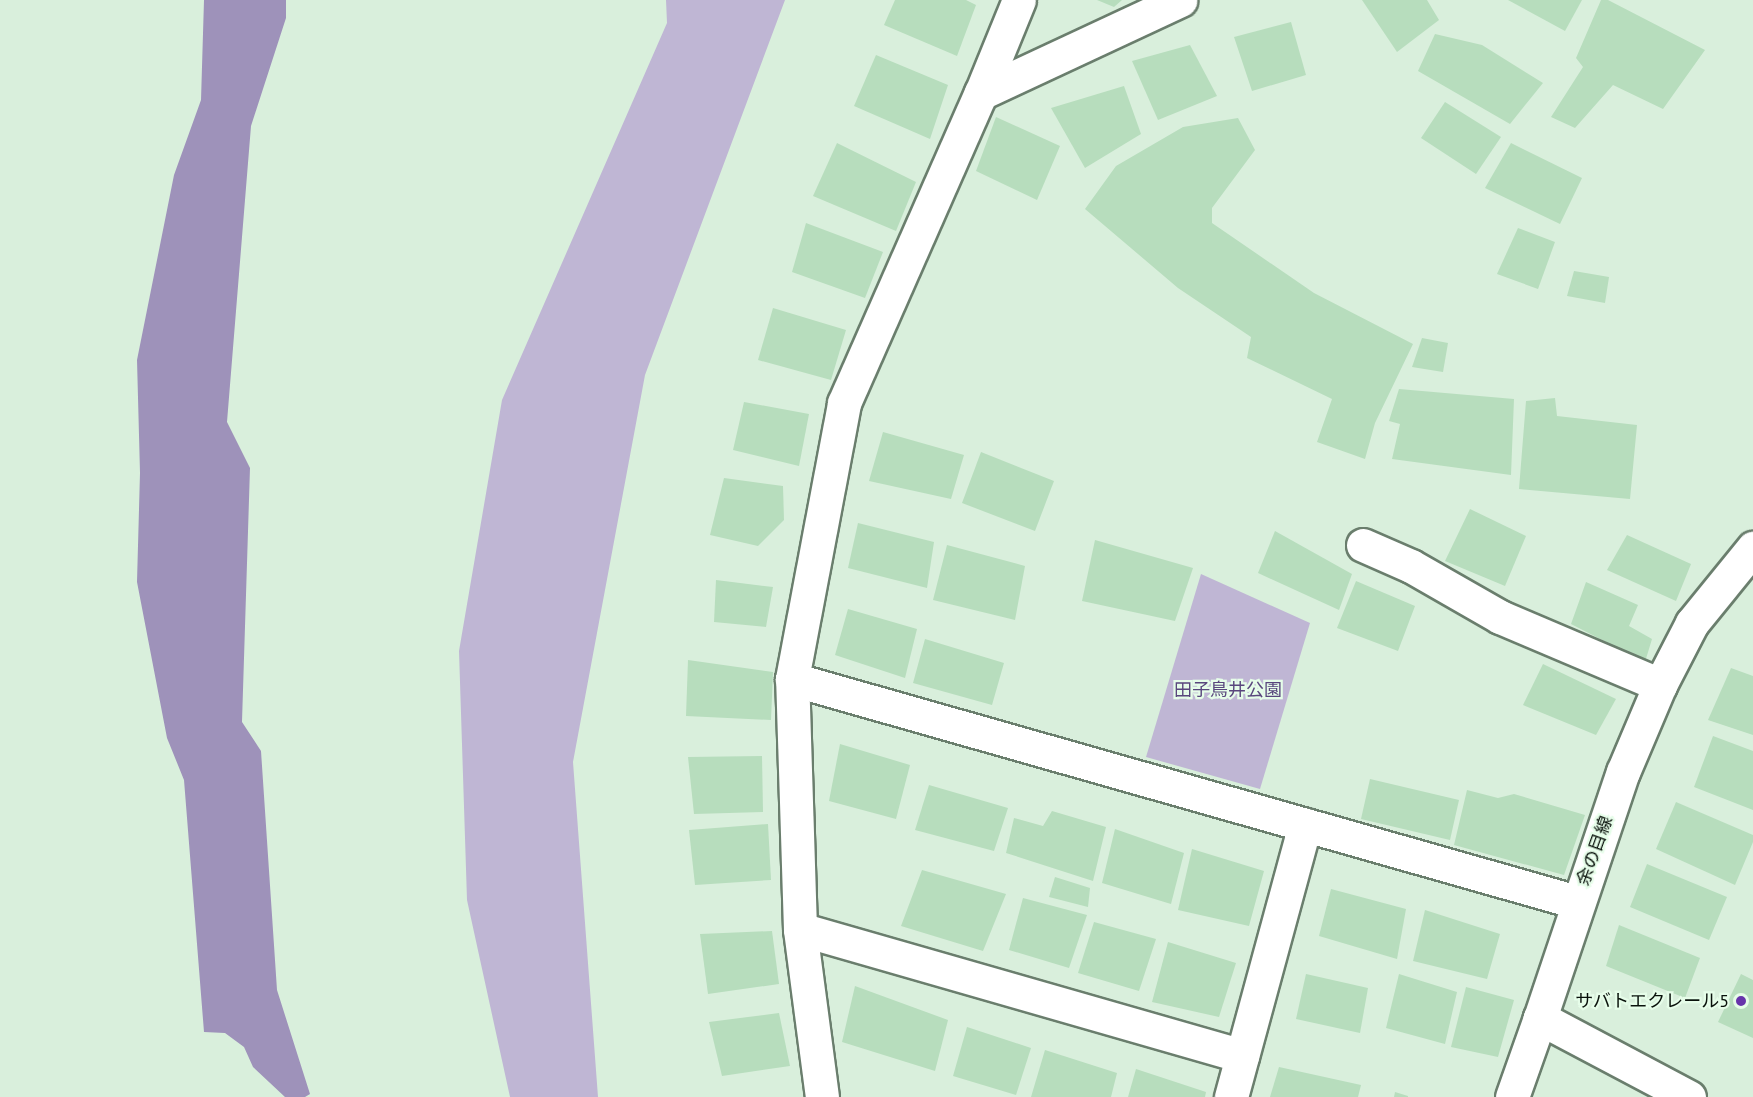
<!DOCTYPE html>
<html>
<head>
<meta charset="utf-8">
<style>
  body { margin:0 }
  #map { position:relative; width:1753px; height:1097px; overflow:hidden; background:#d9efdc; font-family:"PT Sans","Noto Sans JP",sans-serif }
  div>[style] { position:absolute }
  .green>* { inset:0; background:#bfb6d4 }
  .water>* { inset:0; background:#9e92ba }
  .building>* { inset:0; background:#b7ddbd }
  .roads { filter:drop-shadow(2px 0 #6a7e6d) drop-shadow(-2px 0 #6a7e6d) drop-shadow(0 2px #6a7e6d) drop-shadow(0 -2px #6a7e6d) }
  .minor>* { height:33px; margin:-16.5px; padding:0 16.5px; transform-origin:16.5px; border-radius:16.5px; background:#fff }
  .dots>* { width:16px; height:16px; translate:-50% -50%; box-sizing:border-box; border:3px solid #e6fde9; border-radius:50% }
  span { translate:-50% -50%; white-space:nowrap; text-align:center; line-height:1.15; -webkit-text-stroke:4.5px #e6fde9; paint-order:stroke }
  .park-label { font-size:18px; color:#59467d }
  .street-label { font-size:18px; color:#09110b }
  .poi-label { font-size:18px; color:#09110b }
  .right { translate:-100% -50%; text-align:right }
</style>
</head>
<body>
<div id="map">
  <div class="green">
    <div style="clip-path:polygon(666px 0,785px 0,645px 375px,573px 762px,598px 1097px,510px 1097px,467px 900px,459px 651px,502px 400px,667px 23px)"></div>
    <div style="clip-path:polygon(1201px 574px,1310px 623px,1260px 789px,1146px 757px)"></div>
  </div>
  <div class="water">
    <div style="clip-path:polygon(204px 0,286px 0,286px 18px,251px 126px,227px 422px,250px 468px,242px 722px,261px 751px,277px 990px,310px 1094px,305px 1097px,285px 1097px,253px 1067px,244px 1047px,225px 1033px,204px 1032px,184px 780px,167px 738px,137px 582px,140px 473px,137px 360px,174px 175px,201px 100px)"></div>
  </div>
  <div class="building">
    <div style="clip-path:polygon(895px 0,966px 0,976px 5px,957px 56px,884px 25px)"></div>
    <div style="clip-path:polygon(1097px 0,1122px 0,1114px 7px)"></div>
    <div style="clip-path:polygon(1362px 0,1427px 0,1439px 20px,1397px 52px)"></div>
    <div style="clip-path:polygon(1508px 0,1582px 0,1565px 31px)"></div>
    <div style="clip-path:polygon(1601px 0,1608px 0,1705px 50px,1663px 109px,1613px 85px,1575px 128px,1551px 117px,1583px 67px,1576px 58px)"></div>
    <div style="clip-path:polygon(1291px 22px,1306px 75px,1252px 91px,1234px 37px)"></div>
    <div style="clip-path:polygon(1435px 34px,1482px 45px,1543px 83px,1510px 124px,1418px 71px)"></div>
    <div style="clip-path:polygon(1190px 45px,1217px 96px,1158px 120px,1132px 61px)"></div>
    <div style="clip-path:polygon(876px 55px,948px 85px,930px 139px,854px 106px)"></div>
    <div style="clip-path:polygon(1124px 86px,1141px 134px,1085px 168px,1051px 108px)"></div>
    <div style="clip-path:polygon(1445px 102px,1501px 137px,1476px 174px,1421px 138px)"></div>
    <div style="clip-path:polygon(996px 117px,1060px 146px,1037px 200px,976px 171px)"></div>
    <div style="clip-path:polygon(1238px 118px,1255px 150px,1212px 208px,1212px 223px,1314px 293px,1413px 344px,1375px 423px,1365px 459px,1317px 442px,1332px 399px,1247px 358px,1251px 337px,1178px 288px,1085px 209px,1116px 166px,1183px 127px)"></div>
    <div style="clip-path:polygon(837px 143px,916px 182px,896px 231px,813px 196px)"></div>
    <div style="clip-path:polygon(1511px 143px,1582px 178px,1560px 224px,1485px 188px)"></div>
    <div style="clip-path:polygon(806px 223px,883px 252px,865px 298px,792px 272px)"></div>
    <div style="clip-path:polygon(1518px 228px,1555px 242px,1538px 289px,1497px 274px)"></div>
    <div style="clip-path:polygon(1574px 271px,1609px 277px,1605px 303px,1567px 296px)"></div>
    <div style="clip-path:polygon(773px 308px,846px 330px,831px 380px,758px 360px)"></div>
    <div style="clip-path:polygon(1422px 338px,1448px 343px,1443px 372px,1412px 367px)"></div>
    <div style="clip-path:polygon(1399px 389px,1514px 399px,1511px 475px,1392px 459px,1400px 424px,1389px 421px)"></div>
    <div style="clip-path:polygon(1555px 398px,1557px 416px,1637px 425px,1630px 499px,1519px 489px,1526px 401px)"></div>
    <div style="clip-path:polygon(744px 402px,809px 414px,799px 466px,733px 450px)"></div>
    <div style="clip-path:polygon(883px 432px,964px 455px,951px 499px,869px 481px)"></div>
    <div style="clip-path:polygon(981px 452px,1054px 481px,1035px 531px,962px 503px)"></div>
    <div style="clip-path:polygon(724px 478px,783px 486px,784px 520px,758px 546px,710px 535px)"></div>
    <div style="clip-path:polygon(1470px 509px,1526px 536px,1505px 586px,1445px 561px)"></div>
    <div style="clip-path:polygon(858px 523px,934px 542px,927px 588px,848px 568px)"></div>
    <div style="clip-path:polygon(1275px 531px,1352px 574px,1339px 610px,1258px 573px)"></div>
    <div style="clip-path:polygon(1627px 535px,1691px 564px,1676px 601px,1607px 570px)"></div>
    <div style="clip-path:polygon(1095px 540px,1193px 568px,1175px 621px,1082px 601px)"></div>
    <div style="clip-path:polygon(947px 545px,1025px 566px,1015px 620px,933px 600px)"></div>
    <div style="clip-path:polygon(716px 580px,773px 587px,766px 627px,714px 622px)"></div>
    <div style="clip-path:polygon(1356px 581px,1415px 606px,1398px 651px,1337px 628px)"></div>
    <div style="clip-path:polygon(1586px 582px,1638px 605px,1629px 626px,1652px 639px,1645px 662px,1571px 624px)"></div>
    <div style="clip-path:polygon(848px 609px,917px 629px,905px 678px,835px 655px)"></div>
    <div style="clip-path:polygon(925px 639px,1004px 663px,992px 705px,913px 683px)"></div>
    <div style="clip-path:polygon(688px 660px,773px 672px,771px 720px,686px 716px)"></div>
    <div style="clip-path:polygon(1543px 664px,1616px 699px,1596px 735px,1523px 705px)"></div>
    <div style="clip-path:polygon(1731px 668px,1753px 676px,1753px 735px,1708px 720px)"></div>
    <div style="clip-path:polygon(1713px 736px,1753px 751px,1753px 810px,1694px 787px)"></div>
    <div style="clip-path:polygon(840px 744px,910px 765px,896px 819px,829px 801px)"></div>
    <div style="clip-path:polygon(762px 756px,763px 812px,694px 814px,688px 757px)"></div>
    <div style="clip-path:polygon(1370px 779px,1459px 800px,1450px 840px,1361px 819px)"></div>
    <div style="clip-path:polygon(929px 785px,1008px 808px,994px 851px,915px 830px)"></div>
    <div style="clip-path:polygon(1467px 790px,1498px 798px,1514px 794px,1585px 815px,1564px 875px,1454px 845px)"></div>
    <div style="clip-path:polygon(1676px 802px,1753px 835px,1753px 842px,1735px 885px,1656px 849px)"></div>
    <div style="clip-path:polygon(1052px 811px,1106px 827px,1093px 881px,1006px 853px,1014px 818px,1043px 826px)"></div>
    <div style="clip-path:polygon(768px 824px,771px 880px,695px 885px,689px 830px)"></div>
    <div style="clip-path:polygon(1115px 829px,1184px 853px,1171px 904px,1102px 883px)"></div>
    <div style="clip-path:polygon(1192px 849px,1264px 871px,1249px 926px,1178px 910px)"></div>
    <div style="clip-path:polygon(1647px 864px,1727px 897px,1709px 940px,1630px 907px)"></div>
    <div style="clip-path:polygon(922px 870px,1006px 894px,983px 951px,901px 926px)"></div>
    <div style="clip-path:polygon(1055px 877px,1090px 888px,1088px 907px,1049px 897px)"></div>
    <div style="clip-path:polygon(1331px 889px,1406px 909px,1397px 959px,1319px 936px)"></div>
    <div style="clip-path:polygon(1023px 898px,1087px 915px,1069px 968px,1009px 950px)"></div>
    <div style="clip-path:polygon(1425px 910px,1500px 934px,1487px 979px,1413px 961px)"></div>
    <div style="clip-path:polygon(1094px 922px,1156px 939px,1139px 991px,1078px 973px)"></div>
    <div style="clip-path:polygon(1619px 925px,1700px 958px,1685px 998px,1606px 966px)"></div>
    <div style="clip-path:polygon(772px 931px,779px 984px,708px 994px,700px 934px)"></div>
    <div style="clip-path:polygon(1168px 942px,1236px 963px,1219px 1017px,1152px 1002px)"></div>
    <div style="clip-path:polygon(1306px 974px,1368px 988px,1360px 1033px,1296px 1019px)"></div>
    <div style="clip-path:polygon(1399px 974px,1457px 992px,1445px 1044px,1386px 1028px)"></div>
    <div style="clip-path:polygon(1741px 974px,1753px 980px,1753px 1038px,1718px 1022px)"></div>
    <div style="clip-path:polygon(855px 986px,948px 1020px,935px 1071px,842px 1042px)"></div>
    <div style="clip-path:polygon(1466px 987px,1514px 1000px,1498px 1057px,1451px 1047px)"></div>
    <div style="clip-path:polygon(779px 1013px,790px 1066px,722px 1076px,709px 1022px)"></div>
    <div style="clip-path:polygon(967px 1027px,1031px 1048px,1016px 1095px,953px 1076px)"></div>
    <div style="clip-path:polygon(1045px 1050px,1117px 1073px,1111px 1097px,1031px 1097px)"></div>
    <div style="clip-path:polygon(1279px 1067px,1361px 1085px,1358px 1097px,1270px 1097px)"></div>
    <div style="clip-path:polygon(1136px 1069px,1206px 1092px,1205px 1097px,1128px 1097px)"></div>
    <div style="clip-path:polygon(1395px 1092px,1408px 1096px,1408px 1097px,1394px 1097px)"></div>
  </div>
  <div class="roads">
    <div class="minor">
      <div style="left:981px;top:93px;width:220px;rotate:-25deg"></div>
      <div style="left:1363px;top:545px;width:52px;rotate:23.6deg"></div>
      <div style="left:1411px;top:566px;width:103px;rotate:29.8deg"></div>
      <div style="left:1500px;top:617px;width:174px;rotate:23deg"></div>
      <div style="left:792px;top:679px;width:816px;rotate:15.86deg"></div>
      <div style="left:800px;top:929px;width:460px;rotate:16deg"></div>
      <div style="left:822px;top:1097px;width:169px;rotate:-97.5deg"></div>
      <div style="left:800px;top:929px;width:250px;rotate:-91.8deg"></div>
      <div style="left:792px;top:679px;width:281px;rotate:-79.3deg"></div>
      <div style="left:844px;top:403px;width:339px;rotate:-66.2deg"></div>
      <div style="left:981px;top:93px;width:100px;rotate:-67.8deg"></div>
      <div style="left:1231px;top:1097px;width:282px;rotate:-74.8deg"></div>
      <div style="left:1512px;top:1097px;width:84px;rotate:-70.5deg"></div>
      <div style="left:1689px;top:1097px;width:169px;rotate:-152.1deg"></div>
      <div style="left:1540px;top:1018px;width:260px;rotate:-71.4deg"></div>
      <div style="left:1623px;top:772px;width:95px;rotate:-67deg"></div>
      <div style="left:1660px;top:685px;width:70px;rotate:-62.7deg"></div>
      <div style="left:1692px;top:623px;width:97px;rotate:-50.9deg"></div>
    </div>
  </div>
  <div class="dots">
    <div style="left:1741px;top:1001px;background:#6734ab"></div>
  </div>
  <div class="park-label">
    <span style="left:1228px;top:690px">田子鳥井公園</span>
  </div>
  <div class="street-label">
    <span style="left:1595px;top:851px;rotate:-70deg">余の目線</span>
  </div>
  <div class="poi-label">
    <span class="right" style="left:1729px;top:1001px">サバトエクレール5</span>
  </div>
</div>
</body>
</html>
